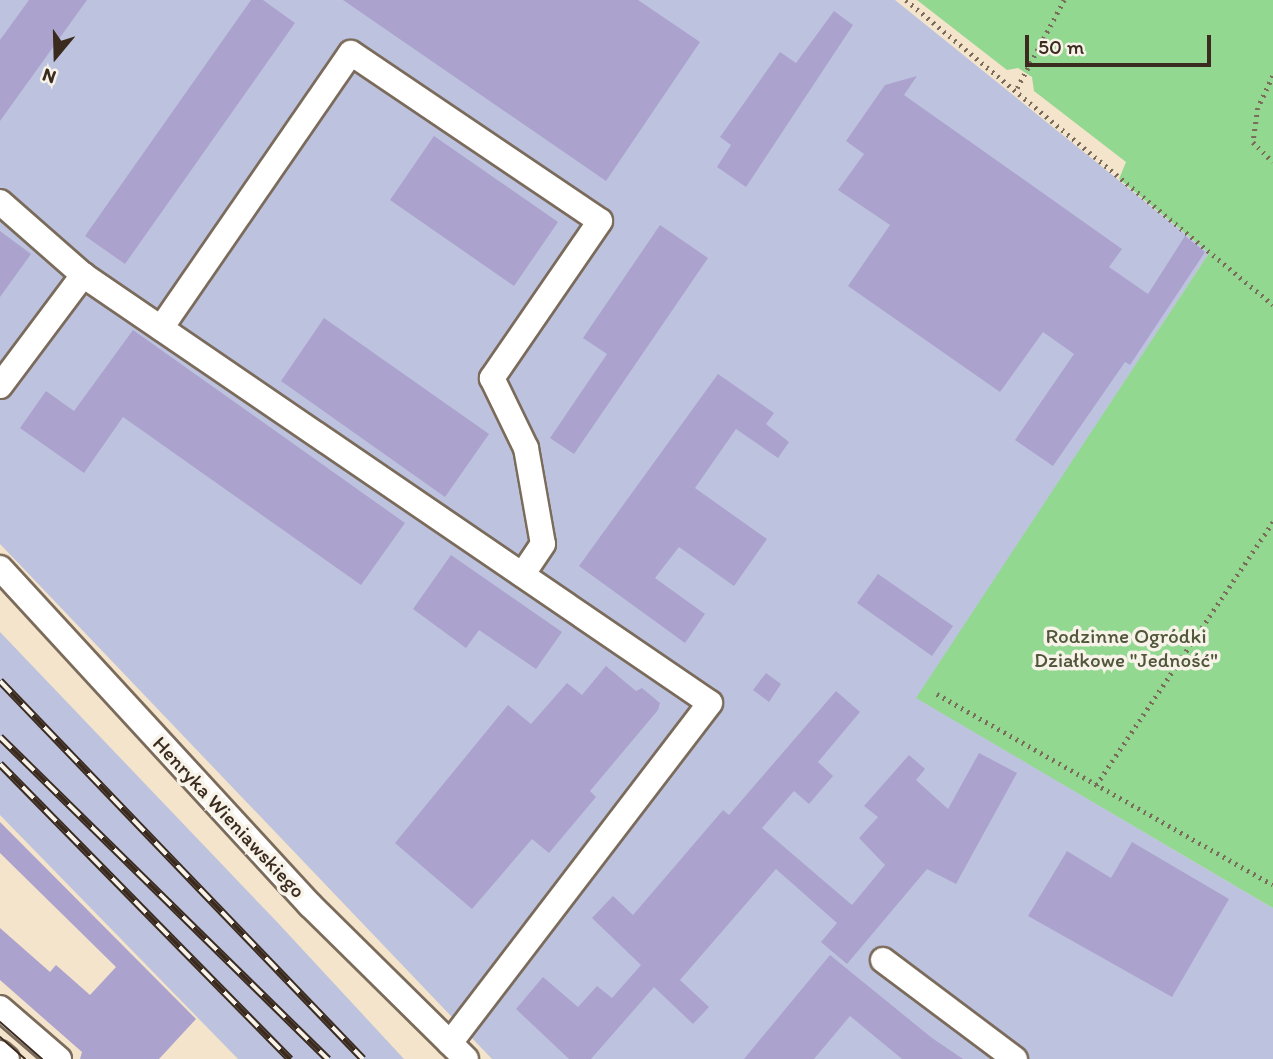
<!DOCTYPE html>
<html>
<head>
<meta charset="utf-8">
<style>
  body { margin:0 }
  #map { position:relative; width:1273px; height:1059px; overflow:hidden; background:#f3e4cb; font-family:Itim,sans-serif }
  div>[style] { position:absolute }
  .industrial>* { inset:0; background:#bdc3de }
  .green>* { inset:0; background:#92d891 }
  .building>* { inset:0; background:#aba2ce }
  .path>* { height:4.5px; margin-top:-2.25px; transform-origin:0; background:repeating-linear-gradient(90deg,#7b6b5b 0 2px,transparent 0 7px) }
  .roads { filter:drop-shadow(2px 0 #7b6b5b) drop-shadow(-2px 0 #7b6b5b) drop-shadow(0 2px #7b6b5b) drop-shadow(0 -2px #7b6b5b) }
  .minor>* { height:24px; margin:-12px; padding:0 12px; transform-origin:12px; border-radius:12px; background:#fff }
  .tram>* { height:2px; margin:-1px; padding:0 1px; transform-origin:1px; border-radius:1px; background:#3b2a1e }
  .rail>* { height:8px; margin-top:-4px; transform-origin:0; background:repeating-linear-gradient(90deg,#f7f3e8 0 16px,#3b2a1e 0 32px); box-sizing:border-box; border-block:2px solid #3b2a1e }
  span { translate:-50% -50%; white-space:nowrap; text-align:center; line-height:1.15; -webkit-text-stroke:7px #f7f3e8; paint-order:stroke }
  .park-label { font-size:21px; color:#51563b }
  .street-label { font-size:21px; color:#3b2a1e }
  .north { position:absolute; left:21px; top:21px; width:70px; height:70px; -webkit-text-stroke:5px #f7f3e8; paint-order:stroke; rotate:199deg; font-size:19px; font-weight:700; line-height:28px; text-align:center; color:#3b2a1e }
  .north::after { content:''; display:block; margin:auto; width:24px; height:32px; background:#3b2a1e; clip-path:polygon(50% 0,100% 100%,50% 72%,0 100%) }
  .scale { position:absolute; left:1025px; top:35px; width:186px; height:32px; box-sizing:border-box; border:4px solid #3b2a1e; border-top:0; padding-left:9px; font-size:21px; line-height:24px; white-space:nowrap; color:#3b2a1e; -webkit-text-stroke:5px #f7f3e8; paint-order:stroke }
</style>
</head>
<body>
<div id="map">
  <div class="industrial">
    <div style="clip-path:polygon(0 0,895px 0,1209px 253px,917px 698px,1273px 908px,1273px 1059px,492px 1059px,0 544px)"></div>
    <div style="clip-path:polygon(0 632px,278px 923px,404px 1059px,238px 1059px,0 815px)"></div>
  </div>
  <div class="green">
    <div style="clip-path:polygon(917px 0,1273px 0,1273px 908px,916px 698px,1209px 253px,1119px 179px,1126px 162px,1034px 91px,1032px 77px,1018px 68px,1007px 70px)"></div>
  </div>
  <div class="building">
    <div style="clip-path:polygon(29px 0,87px 0,0 121px,0 40px)"></div>
    <div style="clip-path:polygon(251px 0,263px 0,295px 23px,125px 264px,85px 236px)"></div>
    <div style="clip-path:polygon(343px 0,638px 0,700px 42px,606px 181px)"></div>
    <div style="clip-path:polygon(834px 11px,853px 25px,746px 187px,717px 167px,731px 145px,720px 137px,780px 52px,796px 63px)"></div>
    <div style="clip-path:polygon(917px 76px,904px 95px,1122px 249px,1109px 267px,1148px 294px,1185px 236px,1205px 252px,1130px 365px,1125px 362px,1053px 466px,1015px 440px,1074px 354px,1043px 332px,1000px 392px,848px 286px,890px 225px,838px 190px,864px 154px,846px 141px,885px 85px)"></div>
    <div style="clip-path:polygon(434px 136px,558px 222px,514px 286px,390px 200px)"></div>
    <div style="clip-path:polygon(660px 225px,708px 258px,574px 454px,550px 438px,607px 354px,583px 338px)"></div>
    <div style="clip-path:polygon(0 231px,31px 254px,0 297px)"></div>
    <div style="clip-path:polygon(324px 318px,489px 434px,445px 497px,281px 381px)"></div>
    <div style="clip-path:polygon(133px 330px,405px 523px,361px 585px,123px 417px,84px 473px,20px 428px,46px 391px,74px 411px)"></div>
    <div style="clip-path:polygon(718px 374px,774px 413px,766px 424px,789px 442px,778px 458px,736px 429px,695px 488px,767px 539px,734px 586px,679px 547px,655px 578px,705px 614px,685px 643px,579px 566px)"></div>
    <div style="clip-path:polygon(451px 555px,562px 632px,536px 669px,479px 630px,466px 648px,413px 609px)"></div>
    <div style="clip-path:polygon(878px 574px,953px 626px,932px 656px,857px 603px)"></div>
    <div style="clip-path:polygon(606px 666px,636px 691px,642px 688px,660px 703px,658px 710px,590px 791px,596px 797px,549px 853px,532px 839px,472px 909px,395px 843px,508px 705px,531px 724px,567px 683px,582px 695px)"></div>
    <div style="clip-path:polygon(766px 673px,781px 684px,769px 702px,753px 690px)"></div>
    <div style="clip-path:polygon(836px 691px,860px 712px,818px 762px,833px 776px,809px 804px,794px 791px,762px 828px,852px 905px,885px 865px,859px 838px,878px 817px,864px 806px,909px 755px,925px 769px,916px 780px,948px 809px,979px 753px,1017px 773px,956px 884px,927px 869px,847px 964px,821px 942px,837px 923px,776px 869px,680px 980px,709px 1007px,693px 1024px,654px 987px,591px 1059px,569px 1059px,516px 1009px,543px 977px,578px 1007px,597px 986px,612px 998px,641px 965px,592px 918px,613px 896px,633px 915px,723px 810px,729px 815px)"></div>
    <div style="clip-path:polygon(0 822px,196px 1019px,159px 1059px,80px 1059px,82px 1052px,0 980px,0 928px,50px 972px,56px 965px,90px 995px,116px 967px,0 853px)"></div>
    <div style="clip-path:polygon(1132px 842px,1229px 899px,1172px 997px,1028px 916px,1067px 851px,1111px 878px)"></div>
    <div style="clip-path:polygon(830px 955px,932px 1038px,963px 1059px,902px 1059px,850px 1016px,814px 1059px,744px 1059px)"></div>
  </div>
  <div class="path">
    <div style="left:906px;top:0;width:477px;rotate:39.7deg"></div>
    <div style="left:1273px;top:76px;width:35px;rotate:115deg"></div>
    <div style="left:1258px;top:108px;width:34px;rotate:98deg"></div>
    <div style="left:1253px;top:142px;width:28px;rotate:45deg"></div>
    <div style="left:1017px;top:88px;width:100px;rotate:-61.9deg"></div>
    <div style="left:937px;top:694px;width:386px;rotate:29.6deg"></div>
    <div style="left:1096px;top:785px;width:317px;rotate:-56.1deg"></div>
  </div>
  <div class="roads">
    <div class="minor">
      <div style="left:0;top:202px;width:111px;rotate:41.3deg"></div>
      <div style="left:161px;top:328px;width:334px;rotate:-55.4deg"></div>
      <div style="left:351px;top:53px;width:300px;rotate:34deg"></div>
      <div style="left:600px;top:221px;width:191px;rotate:124.5deg"></div>
      <div style="left:492px;top:378px;width:78px;rotate:64.1deg"></div>
      <div style="left:526px;top:448px;width:97px;rotate:80deg"></div>
      <div style="left:543px;top:544px;width:37px;rotate:124deg"></div>
      <div style="left:0;top:386px;width:139px;rotate:-53.2deg"></div>
      <div style="left:83px;top:275px;width:759px;rotate:34.32deg"></div>
      <div style="left:710px;top:703px;width:428px;rotate:127.4deg"></div>
      <div style="left:0;top:568px;width:458px;rotate:47.4deg"></div>
      <div style="left:310px;top:905px;width:219px;rotate:44.6deg"></div>
      <div style="left:883px;top:960px;width:165px;rotate:36.9deg"></div>
      <div style="left:0;top:1008px;width:78px;rotate:40.8deg"></div>
      <div style="left:0;top:1053px;width:9px;rotate:41deg"></div>
    </div>
  </div>
  <div class="tram">
    <div style="left:0;top:1022px;width:56px;rotate:41.4deg"></div>
    <div style="left:0;top:1037px;width:33px;rotate:41deg"></div>
  </div>
  <div class="rail">
    <div style="left:0;top:681px;width:524px;rotate:46.16deg"></div>
    <div style="left:0;top:737px;width:460px;rotate:44.5deg"></div>
    <div style="left:0;top:764px;width:414px;rotate:45.5deg"></div>
  </div>
  <div class="park-label">
    <span style="left:1126px;top:648px">Rodzinne Ogródki<br>Działkowe "Jedność"</span>
  </div>
  <div class="street-label">
    <span style="left:229px;top:817px;rotate:47deg">Henryka Wieniawskiego</span>
  </div>
  <div class="north">N</div>
  <div class="scale">50 m</div>
</div>
</body>
</html>
